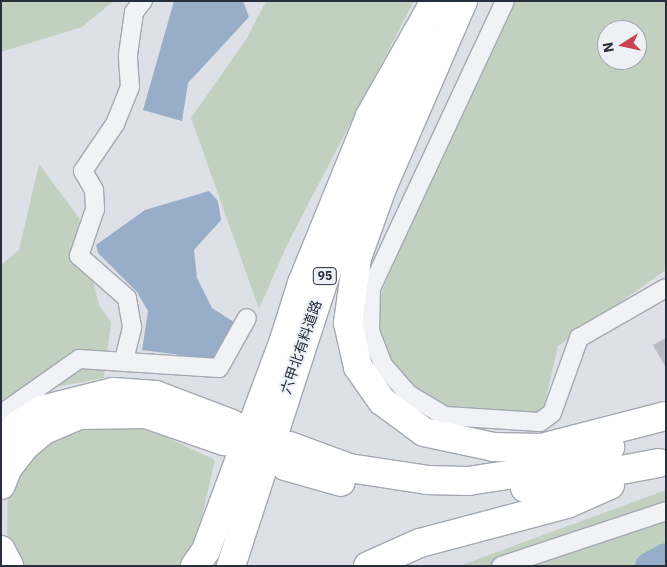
<!DOCTYPE html>
<html>
<head>
<meta charset="utf-8">
<style>
  body { margin:0 }
  #map { position:relative; width:667px; height:567px; overflow:hidden; background:#dde1e7; font-family:"IBM Plex Sans","Noto Sans JP",sans-serif }
  div>[style] { position:absolute }
  .green>* { inset:0; background:#c2d1bf }
  .water>* { inset:0; background:#98adc7 }
  .river>* { height:29px; margin:-14.5px; padding:0 14.5px; transform-origin:14.5px; border-radius:14.5px; background:#98adc7 }
  .building>* { inset:0; background:#b5bac4 }
  .roads { filter:drop-shadow(1px 0 #a3a8b1) drop-shadow(-1px 0 #a3a8b1) drop-shadow(0 1px #a3a8b1) drop-shadow(0 -1px #a3a8b1) }
  .street>* { height:18px; margin:-9px; padding:0 9px; transform-origin:9px; border-radius:9px; background:#f0f2f6 }
  .primary>* { height:28px; margin:-14px; padding:0 14px; transform-origin:14px; border-radius:14px; background:#fff }
  .highway>* { height:28px; margin:-14px; padding:0 14px; transform-origin:14px; border-radius:14px; background:#fff }
  span { translate:-50% -50%; white-space:nowrap; text-align:center; line-height:1.15; -webkit-text-stroke:4px #edf0f5; paint-order:stroke }
  .shield-label span { padding:1px 4px; background:#edf0f5; border:1px solid; border-radius:4px; -webkit-text-stroke-width:0 }
  .shield-label { font-size:12px; color:#272e3e; font-weight:700 }
  .street-label { font-size:14px; color:#272e3e }
  .frame { position:absolute; inset:0; border:2px solid #272e3e; pointer-events:none }
  .north { position:absolute; left:597px; top:20px; width:50px; height:50px; box-sizing:border-box; background:#edf0f5; border:1px solid #9ea2ac; border-radius:50%; rotate:260deg; font-size:14px; font-weight:700; line-height:20px; text-align:center; color:#272e3e }
  .north::after { content:''; display:block; margin:auto; width:18px; height:22px; background:#cc4251; clip-path:polygon(50% 0,100% 100%,50% 72%,0 100%) }
</style>
</head>
<body>
<div id="map">
  <div class="green">
    <div style="clip-path:polygon(1px 1px,114px 1px,82px 27px,1px 52px)"></div>
    <div style="clip-path:polygon(266px 1px,414px 1px,288px 243px,259px 309px,191px 118px,247px 38px)"></div>
    <div style="clip-path:polygon(evenodd,494px 1px,666px 1px,666px 270px,558px 346px,543px 412px,473px 423px,429px 407px,380px 359px,376px 307px,494px 1px,607px 30px,637px 30px,637px 60px,607px 60px,607px 30px)"></div>
    <div style="clip-path:polygon(39px 164px,79px 218px,99px 305px,111px 322px,104px 378px,55px 387px,1px 421px,1px 265px,19px 250px)"></div>
    <div style="clip-path:polygon(105px 423px,147px 428px,215px 460px,195px 547px,178px 566px,23px 566px,7px 534px,8px 481px,30px 449px,62px 429px)"></div>
    <div style="clip-path:polygon(666px 490px,666px 558px,648px 566px,459px 566px)"></div>
  </div>
  <div class="water">
    <div style="clip-path:polygon(174px 1px,243px 1px,249px 17px,188px 83px,182px 121px,143px 110px)"></div>
    <div style="clip-path:polygon(209px 191px,218px 201px,221px 220px,194px 250px,197px 278px,212px 308px,234px 322px,212px 359px,142px 350px,148px 311px,137px 292px,98px 253px,96px 245px,145px 210px)"></div>
  </div>
  <div class="river">
    <div style="left:649px;top:566px;width:19px;rotate:-28deg"></div>
  </div>
  <div class="building">
    <div style="clip-path:polygon(666px 338px,666px 368px,653px 345px)"></div>
  </div>
  <div class="roads">
    <div class="street">
      <div style="left:505px;top:1px;width:318px;rotate:115deg"></div>
      <div style="left:371px;top:289px;width:42px;rotate:91.4deg"></div>
      <div style="left:370px;top:331px;width:36px;rotate:69deg"></div>
      <div style="left:383px;top:365px;width:38px;rotate:49deg"></div>
      <div style="left:408px;top:394px;width:43px;rotate:30.7deg"></div>
      <div style="left:445px;top:416px;width:95px;rotate:3.6deg"></div>
      <div style="left:540px;top:422px;width:15px;rotate:-37deg"></div>
      <div style="left:552px;top:413px;width:80px;rotate:-70.2deg"></div>
      <div style="left:579px;top:338px;width:100px;rotate:-29.9deg"></div>
      <div style="left:124px;top:360px;width:34px;rotate:-76deg"></div>
      <div style="left:132px;top:327px;width:29px;rotate:-100deg"></div>
      <div style="left:127px;top:298px;width:64px;rotate:-138.8deg"></div>
      <div style="left:79px;top:256px;width:50px;rotate:-71.2deg"></div>
      <div style="left:95px;top:209px;width:19px;rotate:-93deg"></div>
      <div style="left:94px;top:190px;width:22px;rotate:-120deg"></div>
      <div style="left:83px;top:171px;width:57px;rotate:-55.8deg"></div>
      <div style="left:115px;top:124px;width:40px;rotate:-68deg"></div>
      <div style="left:130px;top:87px;width:32px;rotate:-94deg"></div>
      <div style="left:128px;top:55px;width:43px;rotate:-82.1deg"></div>
      <div style="left:134px;top:12px;width:14px;rotate:-51deg"></div>
      <div style="left:1px;top:414px;width:95px;rotate:-35.2deg"></div>
      <div style="left:79px;top:359px;width:140px;rotate:3.7deg"></div>
      <div style="left:219px;top:368px;width:57px;rotate:-60.8deg"></div>
      <div style="left:501px;top:566px;width:174px;rotate:-18.4deg"></div>
    </div>
    <div class="primary">
      <div style="left:285px;top:337px;width:57px;rotate:-72.5deg"></div>
      <div style="left:302px;top:283px;width:180px;rotate:-67.8deg"></div>
      <div style="left:370px;top:116px;width:132px;rotate:-60.5deg"></div>
      <div style="left:231px;top:566px;width:311px;rotate:-72deg"></div>
      <div style="left:327px;top:270px;width:141px;rotate:-67.1deg"></div>
      <div style="left:382px;top:140px;width:113px;rotate:-62.5deg"></div>
    </div>
    <div class="highway">
      <div style="left:463px;top:1px;width:204px;rotate:113.4deg"></div>
      <div style="left:382px;top:188px;width:74px;rotate:109.7deg"></div>
      <div style="left:357px;top:258px;width:66px;rotate:97.9deg"></div>
      <div style="left:348px;top:323px;width:45px;rotate:77.2deg"></div>
      <div style="left:358px;top:367px;width:42px;rotate:54.8deg"></div>
      <div style="left:382px;top:401px;width:52px;rotate:36.4deg"></div>
      <div style="left:424px;top:432px;width:72px;rotate:12.1deg"></div>
      <div style="left:494px;top:447px;width:47px;rotate:1.2deg"></div>
      <div style="left:541px;top:448px;width:129px;rotate:-14.4deg"></div>
      <div style="left:1px;top:445px;width:26px;rotate:-50deg"></div>
      <div style="left:18px;top:425px;width:27px;rotate:-33deg"></div>
      <div style="left:41px;top:410px;width:74px;rotate:-14deg"></div>
      <div style="left:113px;top:392px;width:43px;rotate:4deg"></div>
      <div style="left:156px;top:395px;width:81px;rotate:20.9deg"></div>
      <div style="left:290px;top:446px;width:63px;rotate:20.4deg"></div>
      <div style="left:349px;top:468px;width:79px;rotate:8.7deg"></div>
      <div style="left:427px;top:480px;width:41px;rotate:1.4deg"></div>
      <div style="left:468px;top:481px;width:74px;rotate:-8.6deg"></div>
      <div style="left:541px;top:470px;width:73px;rotate:-18.4deg"></div>
      <div style="left:285px;top:466px;width:58px;rotate:15.9deg"></div>
      <div style="left:1px;top:485px;width:17px;rotate:-69deg"></div>
      <div style="left:7px;top:469px;width:31px;rotate:-52deg"></div>
      <div style="left:26px;top:445px;width:23px;rotate:-40deg"></div>
      <div style="left:44px;top:430px;width:38px;rotate:-23deg"></div>
      <div style="left:79px;top:415px;width:67px;rotate:-0.9deg"></div>
      <div style="left:146px;top:414px;width:83px;rotate:19.1deg"></div>
      <div style="left:525px;top:488px;width:136px;rotate:-10.6deg"></div>
      <div style="left:1px;top:550px;width:18px;rotate:63deg"></div>
      <div style="left:195px;top:566px;width:19px;rotate:-55deg"></div>
      <div style="left:206px;top:550px;width:224px;rotate:-69.6deg"></div>
      <div style="left:368px;top:566px;width:57px;rotate:-23.9deg"></div>
      <div style="left:420px;top:543px;width:152px;rotate:-14.9deg"></div>
      <div style="left:567px;top:504px;width:47px;rotate:-23.8deg"></div>
    </div>
  </div>
  <div class="shield-label">
    <span style="left:325px;top:276px">95</span>
  </div>
  <div class="street-label">
    <span style="left:301px;top:347px;rotate:-71deg">六甲北有料道路</span>
  </div>
  <div class="frame"></div>
  <div class="north">N</div>
</div>
</body>
</html>
